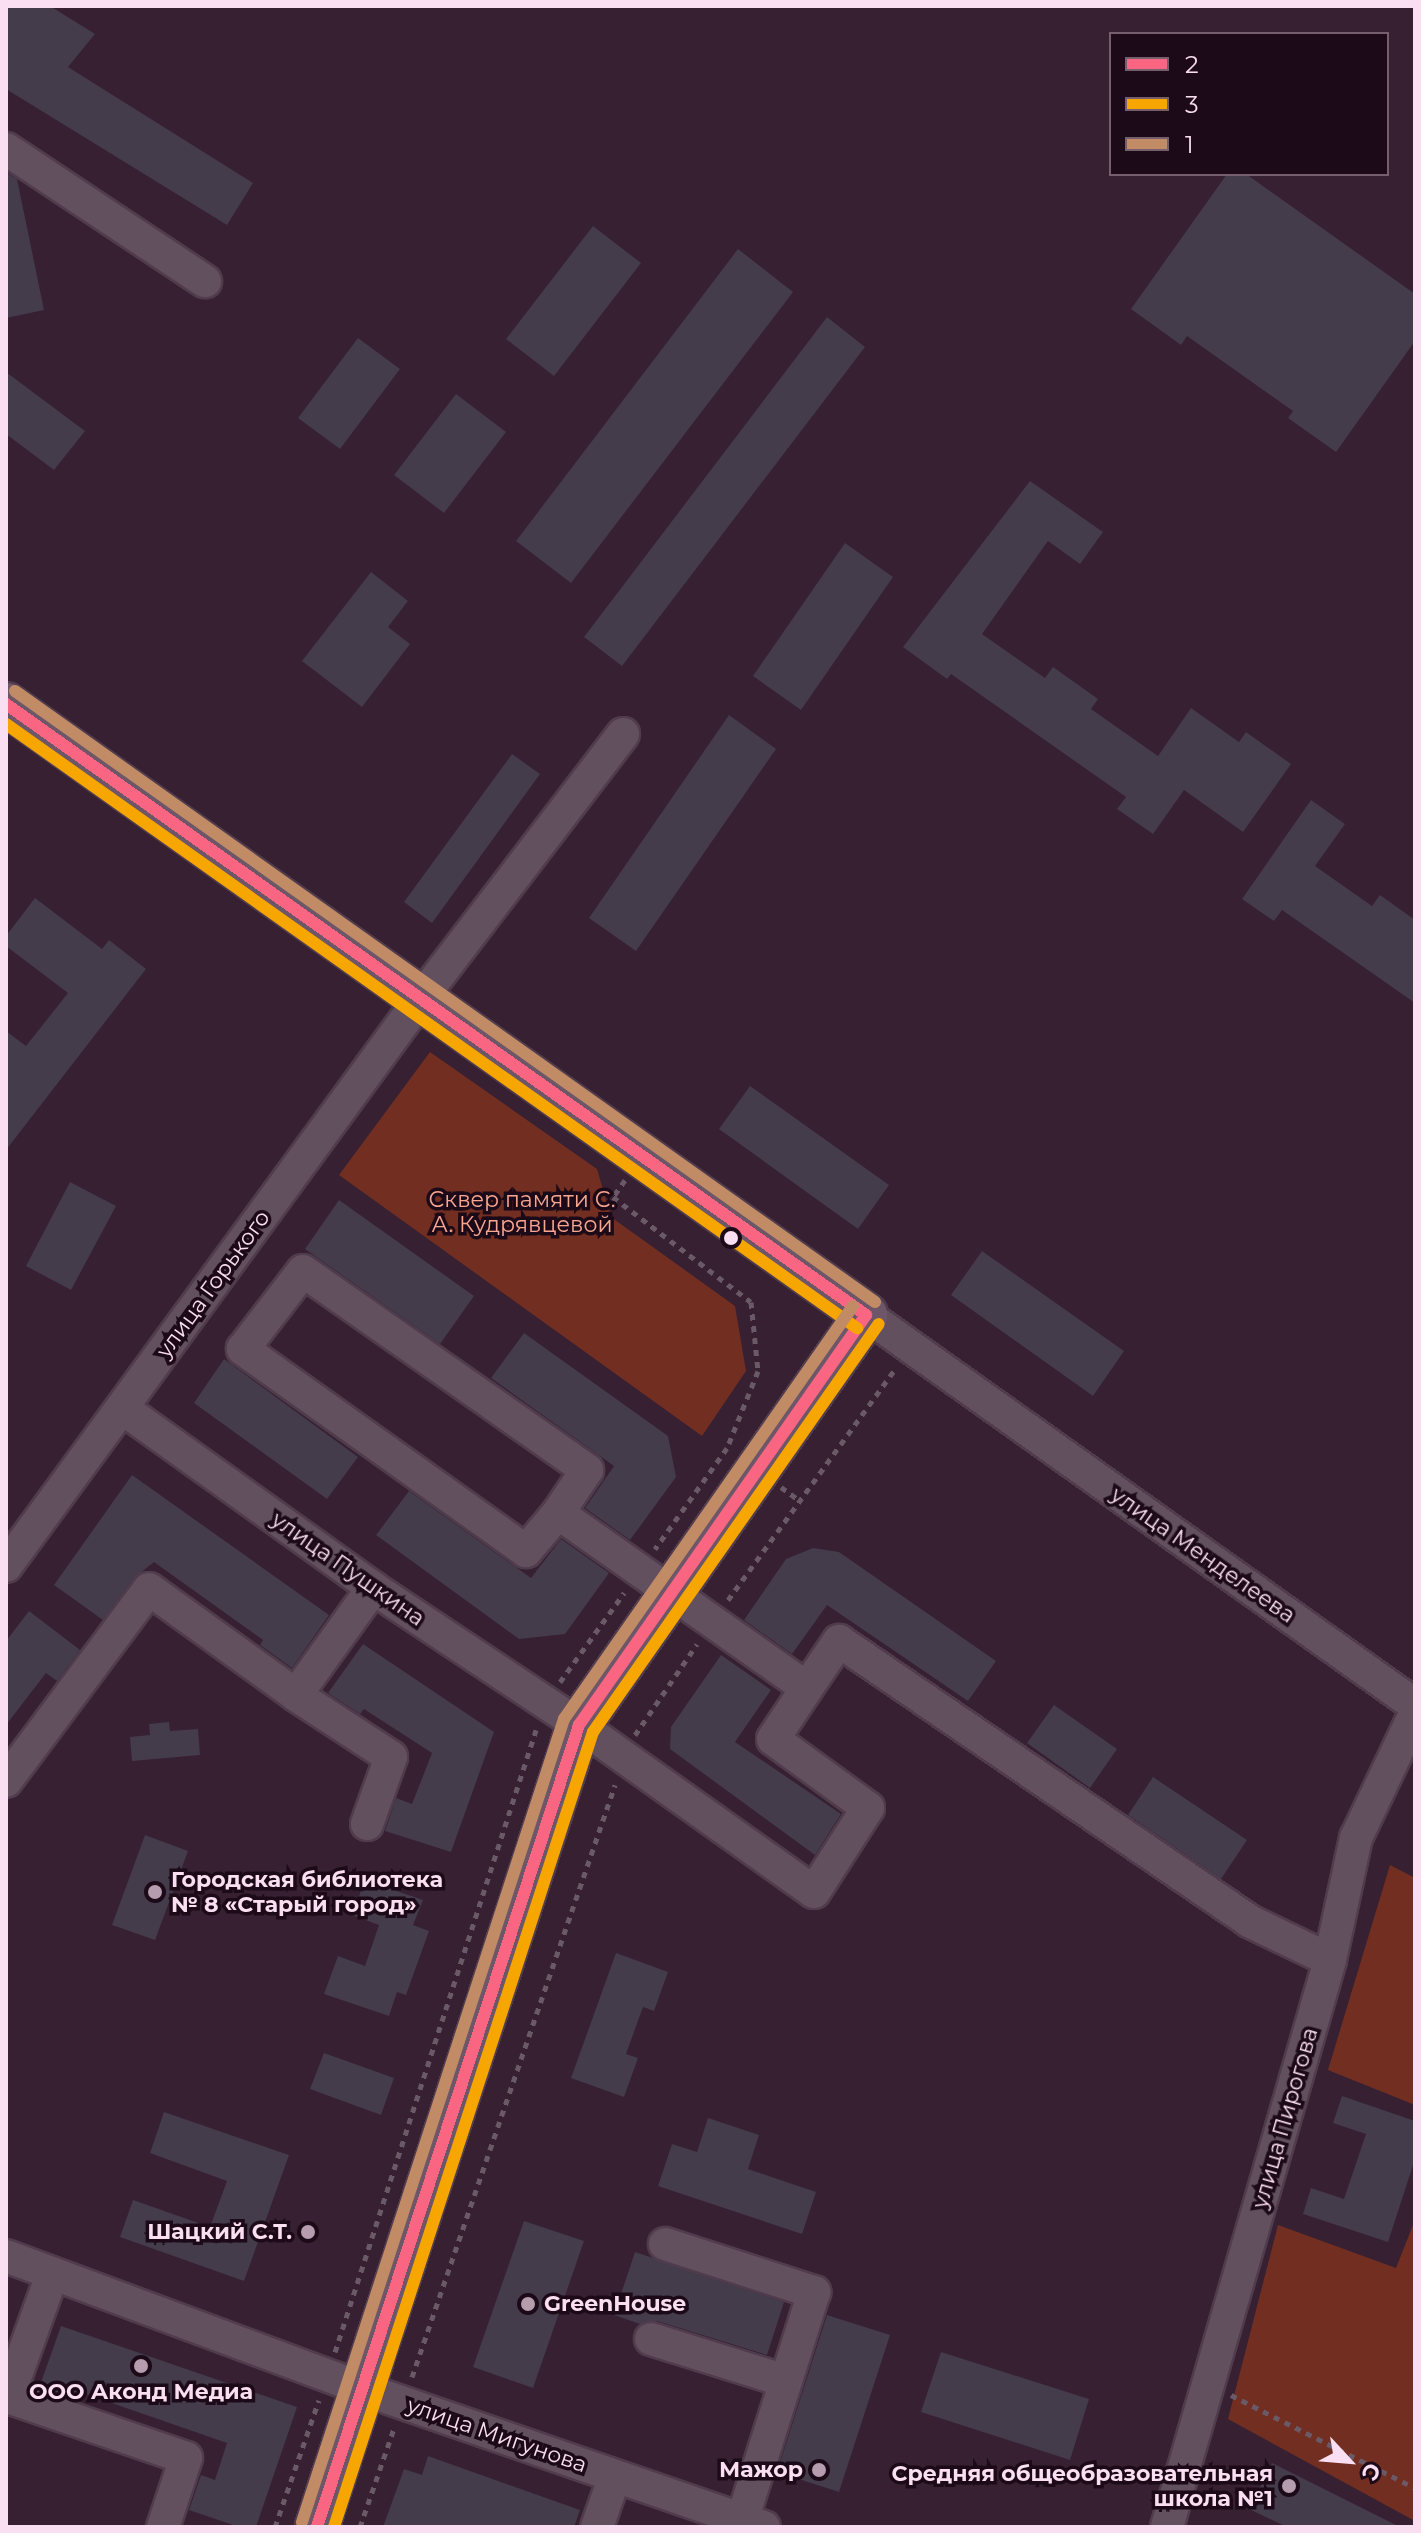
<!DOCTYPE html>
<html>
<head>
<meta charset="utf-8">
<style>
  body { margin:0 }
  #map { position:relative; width:1421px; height:2533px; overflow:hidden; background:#362032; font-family:Montserrat,sans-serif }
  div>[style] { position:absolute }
  .green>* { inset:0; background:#722f21 }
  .building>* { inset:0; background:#443b4b }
  .path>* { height:5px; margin-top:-2.5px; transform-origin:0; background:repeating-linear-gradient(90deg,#6a5967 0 6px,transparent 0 12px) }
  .roads { filter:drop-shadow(2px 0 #503c4c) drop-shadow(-2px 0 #503c4c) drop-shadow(0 2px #503c4c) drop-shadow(0 -2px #503c4c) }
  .minor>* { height:32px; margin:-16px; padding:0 16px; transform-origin:16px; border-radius:16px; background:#63505f }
  .major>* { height:42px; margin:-21px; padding:0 21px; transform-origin:21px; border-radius:21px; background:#6e5669 }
  .bus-1>* { height:12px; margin:-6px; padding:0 6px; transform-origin:6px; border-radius:6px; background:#fa6682 }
  .bus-2>* { height:12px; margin:-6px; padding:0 6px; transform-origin:6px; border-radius:6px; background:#f7a600 }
  .bus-3>* { height:12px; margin:-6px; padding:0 6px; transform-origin:6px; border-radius:6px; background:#c18c65 }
  .dots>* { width:22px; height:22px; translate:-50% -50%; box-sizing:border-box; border:4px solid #1c0a18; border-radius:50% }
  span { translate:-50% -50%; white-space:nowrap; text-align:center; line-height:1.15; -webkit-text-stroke:7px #1c0a18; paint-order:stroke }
  .park-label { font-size:22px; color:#f8a690 }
  .street-label { font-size:22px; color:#fadef2 }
  .poi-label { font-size:22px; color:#fadef2; font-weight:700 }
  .left { translate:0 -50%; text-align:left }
  .right { translate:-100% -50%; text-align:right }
  .frame { position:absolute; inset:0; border:8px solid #fadef2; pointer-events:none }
  .legend { position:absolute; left:1109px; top:32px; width:280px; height:144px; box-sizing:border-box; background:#1c0a18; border:2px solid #755f6f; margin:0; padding:10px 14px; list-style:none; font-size:24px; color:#fadef2 }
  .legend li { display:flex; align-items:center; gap:16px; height:40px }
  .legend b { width:40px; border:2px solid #755f6f }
  .north { position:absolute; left:1309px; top:2421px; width:80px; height:80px; -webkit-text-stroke:6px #1c0a18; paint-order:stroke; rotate:116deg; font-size:22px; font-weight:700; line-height:32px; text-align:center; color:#fadef2 }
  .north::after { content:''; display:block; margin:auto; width:28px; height:36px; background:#fadef2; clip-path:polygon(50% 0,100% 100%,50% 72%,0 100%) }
</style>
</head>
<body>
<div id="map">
  <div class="green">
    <div style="clip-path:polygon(430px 1052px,597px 1169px,611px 1217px,735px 1306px,746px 1371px,702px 1436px,339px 1175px)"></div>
    <div style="clip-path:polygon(1390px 1865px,1415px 1878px,1415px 2105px,1328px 2070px)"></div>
    <div style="clip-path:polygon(1415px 2220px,1415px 2521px,1228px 2419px,1278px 2225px,1396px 2268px)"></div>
  </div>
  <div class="building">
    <div style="clip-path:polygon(6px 6px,50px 6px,95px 34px,68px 67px,253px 183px,227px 225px,6px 89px)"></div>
    <div style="clip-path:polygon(7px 173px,17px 179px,44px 310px,6px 318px)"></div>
    <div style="clip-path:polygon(1227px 174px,1246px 174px,1415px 294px,1415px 341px,1336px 452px,1288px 418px,1293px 411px,1187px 336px,1181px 345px,1131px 309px)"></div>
    <div style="clip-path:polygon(593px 226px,641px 263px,554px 376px,506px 339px)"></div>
    <div style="clip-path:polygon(738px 249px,793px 292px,571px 583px,516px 541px)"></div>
    <div style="clip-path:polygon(827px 317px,865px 347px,622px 666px,584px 637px)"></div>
    <div style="clip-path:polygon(358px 338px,400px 369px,340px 449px,298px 418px)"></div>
    <div style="clip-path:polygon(6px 372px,85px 431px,54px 470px,6px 434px)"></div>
    <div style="clip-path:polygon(456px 394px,506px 432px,444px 513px,394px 475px)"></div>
    <div style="clip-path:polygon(1030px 481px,1103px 532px,1080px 564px,1048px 541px,982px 634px,1045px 678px,1053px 667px,1098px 699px,1091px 709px,1158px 756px,1191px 708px,1239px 742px,1246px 732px,1291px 764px,1243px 832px,1184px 790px,1153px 834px,1117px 809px,1126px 797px,951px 674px,947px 679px,903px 647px)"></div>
    <div style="clip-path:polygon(845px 543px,893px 577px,801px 710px,753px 676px)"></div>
    <div style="clip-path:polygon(371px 572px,408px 601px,388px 627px,410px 644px,362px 707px,302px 661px)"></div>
    <div style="clip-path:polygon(729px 715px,776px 749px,636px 951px,589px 918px)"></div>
    <div style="clip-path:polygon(512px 754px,540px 774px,432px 923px,404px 902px)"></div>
    <div style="clip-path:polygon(1311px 800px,1345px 824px,1315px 866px,1372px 906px,1380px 895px,1415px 920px,1415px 1003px,1282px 910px,1274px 921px,1242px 899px)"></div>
    <div style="clip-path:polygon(35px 898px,102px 949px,109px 940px,146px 969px,6px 1150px,6px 1031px,26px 1046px,68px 993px,6px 946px,6px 936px)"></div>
    <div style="clip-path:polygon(750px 1086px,889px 1185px,858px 1229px,719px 1129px)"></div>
    <div style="clip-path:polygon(70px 1182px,116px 1206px,71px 1290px,26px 1266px)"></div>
    <div style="clip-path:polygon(339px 1200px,474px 1296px,440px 1344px,305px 1249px)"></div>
    <div style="clip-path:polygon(982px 1251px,1124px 1351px,1093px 1396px,951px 1295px)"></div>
    <div style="clip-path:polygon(524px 1333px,668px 1436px,676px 1477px,630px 1540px,585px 1508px,614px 1466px,491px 1378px)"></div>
    <div style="clip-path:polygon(224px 1359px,358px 1457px,327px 1499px,194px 1403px)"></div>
    <div style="clip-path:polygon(132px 1475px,329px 1615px,292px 1668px,260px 1645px,263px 1640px,154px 1562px,134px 1578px,103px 1620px,54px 1585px)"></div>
    <div style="clip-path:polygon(409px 1491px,531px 1578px,561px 1539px,609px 1573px,565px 1634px,519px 1639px,376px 1535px)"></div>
    <div style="clip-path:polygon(813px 1548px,839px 1552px,996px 1661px,968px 1701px,827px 1605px,792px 1654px,744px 1620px,786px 1559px)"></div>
    <div style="clip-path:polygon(29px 1611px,80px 1650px,57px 1681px,46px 1673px,6px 1725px,6px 1641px)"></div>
    <div style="clip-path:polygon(363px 1644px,494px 1732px,451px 1852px,385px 1831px,396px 1798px,412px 1804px,432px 1753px,364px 1709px,360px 1714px,328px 1693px)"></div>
    <div style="clip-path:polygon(721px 1655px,771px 1690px,735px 1742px,841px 1814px,815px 1855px,670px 1749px,671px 1727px)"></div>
    <div style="clip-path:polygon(1054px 1705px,1117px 1749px,1090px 1788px,1027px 1743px)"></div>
    <div style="clip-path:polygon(169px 1722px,170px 1731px,198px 1729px,200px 1755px,132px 1761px,130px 1737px,150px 1735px,149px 1724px)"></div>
    <div style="clip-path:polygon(1153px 1777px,1247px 1840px,1221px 1879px,1128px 1815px)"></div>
    <div style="clip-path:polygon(145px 1835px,188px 1851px,155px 1940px,112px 1925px)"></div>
    <div style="clip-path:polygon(365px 1880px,423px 1900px,413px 1925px,429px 1931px,406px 1995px,397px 1992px,389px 2016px,324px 1994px,338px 1956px,365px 1966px,379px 1925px,352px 1915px)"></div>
    <div style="clip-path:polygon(616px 1953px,668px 1972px,654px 2011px,643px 2007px,626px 2054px,638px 2058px,624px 2097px,571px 2078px)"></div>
    <div style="clip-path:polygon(324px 2053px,394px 2078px,381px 2115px,310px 2089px)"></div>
    <div style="clip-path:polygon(1342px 2096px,1415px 2121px,1415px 2159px,1388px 2242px,1303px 2214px,1311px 2188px,1344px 2199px,1366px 2134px,1333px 2123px)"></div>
    <div style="clip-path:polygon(164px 2112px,289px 2155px,244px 2281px,120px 2237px,133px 2200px,210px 2227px,227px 2181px,150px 2153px)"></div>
    <div style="clip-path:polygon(708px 2118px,759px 2135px,748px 2169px,816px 2192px,802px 2234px,658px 2186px,672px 2144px,697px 2152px)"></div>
    <div style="clip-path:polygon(524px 2221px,584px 2241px,533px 2388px,473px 2367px)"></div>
    <div style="clip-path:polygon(635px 2252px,784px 2302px,767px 2355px,657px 2321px,640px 2324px,614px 2315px)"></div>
    <div style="clip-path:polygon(827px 2315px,890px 2335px,839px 2492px,777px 2472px)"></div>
    <div style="clip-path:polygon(61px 2326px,297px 2407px,256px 2527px,239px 2527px,189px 2510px,201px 2475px,215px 2480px,227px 2443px,80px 2392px,77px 2401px,39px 2388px)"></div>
    <div style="clip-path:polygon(941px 2352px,1089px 2399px,1070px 2460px,921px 2412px)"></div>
    <div style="clip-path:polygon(428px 2456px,580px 2510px,574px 2527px,383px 2527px,404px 2469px,422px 2475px)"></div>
    <div style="clip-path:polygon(1272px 2463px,1400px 2527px,1287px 2527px,1249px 2509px)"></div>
  </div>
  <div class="path">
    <div style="left:625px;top:1180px;width:21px;rotate:125deg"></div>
    <div style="left:613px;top:1197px;width:173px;rotate:37.3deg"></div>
    <div style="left:751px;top:1302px;width:69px;rotate:84.2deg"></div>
    <div style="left:758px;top:1371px;width:83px;rotate:111.9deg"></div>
    <div style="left:727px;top:1448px;width:124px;rotate:125.5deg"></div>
    <div style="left:781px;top:1487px;width:24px;rotate:36deg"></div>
    <div style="left:728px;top:1600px;width:286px;rotate:-54.1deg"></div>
    <div style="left:560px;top:1682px;width:110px;rotate:-54.3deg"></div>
    <div style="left:635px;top:1735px;width:110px;rotate:-55.7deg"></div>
    <div style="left:335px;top:2352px;width:654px;rotate:-72.09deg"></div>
    <div style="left:412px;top:2377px;width:626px;rotate:-71.07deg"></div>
    <div style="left:1231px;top:2395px;width:206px;rotate:26.8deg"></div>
    <div style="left:275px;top:2527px;width:134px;rotate:-70.9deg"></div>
    <div style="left:360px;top:2527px;width:105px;rotate:-71deg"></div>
  </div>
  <div class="roads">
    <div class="minor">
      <div style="left:6px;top:149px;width:239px;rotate:33.6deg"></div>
      <div style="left:866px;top:1315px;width:673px;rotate:35.39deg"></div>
      <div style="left:122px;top:1408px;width:309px;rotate:35.6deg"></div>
      <div style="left:373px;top:1588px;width:247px;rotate:33.6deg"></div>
      <div style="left:579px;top:1725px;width:288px;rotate:35.4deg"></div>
      <div style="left:814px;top:1892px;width:100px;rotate:-57.3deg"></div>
      <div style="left:868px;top:1808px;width:117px;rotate:-144deg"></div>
      <div style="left:773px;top:1739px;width:61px;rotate:-56.3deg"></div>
      <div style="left:558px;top:1513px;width:50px;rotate:130.1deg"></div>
      <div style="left:526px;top:1551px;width:348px;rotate:-144.5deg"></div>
      <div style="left:243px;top:1349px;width:98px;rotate:-52.4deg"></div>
      <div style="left:303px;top:1271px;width:347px;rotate:35deg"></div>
      <div style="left:587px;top:1470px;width:52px;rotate:124deg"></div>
      <div style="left:558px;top:1513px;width:304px;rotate:35.1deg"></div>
      <div style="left:807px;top:1688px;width:57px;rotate:-55.8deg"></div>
      <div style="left:839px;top:1641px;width:496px;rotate:34.3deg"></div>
      <div style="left:1249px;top:1921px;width:90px;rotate:25.7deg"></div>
      <div style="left:6px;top:1566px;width:700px;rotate:-53.83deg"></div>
      <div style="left:419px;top:1001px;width:336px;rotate:-52.6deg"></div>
      <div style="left:6px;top:1781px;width:239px;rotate:-53.3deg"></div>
      <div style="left:149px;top:1589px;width:181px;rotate:35.8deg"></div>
      <div style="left:367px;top:1824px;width:71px;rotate:-70.3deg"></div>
      <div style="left:391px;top:1757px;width:113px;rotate:-146.9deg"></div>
      <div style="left:296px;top:1695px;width:132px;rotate:-54.3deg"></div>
      <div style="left:665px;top:2244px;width:157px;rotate:17.9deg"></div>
      <div style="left:814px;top:2292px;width:239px;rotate:107.5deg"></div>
      <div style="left:6px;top:2256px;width:381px;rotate:20.4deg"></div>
      <div style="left:363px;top:2389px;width:424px;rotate:19deg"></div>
      <div style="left:52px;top:2275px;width:130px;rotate:109.8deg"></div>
      <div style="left:8px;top:2397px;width:188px;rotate:18.9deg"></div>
      <div style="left:186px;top:2458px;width:73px;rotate:108.4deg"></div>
      <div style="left:651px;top:2339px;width:141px;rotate:17.3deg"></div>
      <div style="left:597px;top:2527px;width:54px;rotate:-70.6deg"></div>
      <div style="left:1167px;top:2527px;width:590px;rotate:-73.96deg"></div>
      <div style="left:1330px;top:1960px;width:125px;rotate:-78deg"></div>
      <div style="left:1356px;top:1838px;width:137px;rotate:-64.6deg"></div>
    </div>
    <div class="major">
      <div style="left:6px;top:704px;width:1055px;rotate:35.39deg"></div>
      <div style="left:866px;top:1315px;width:500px;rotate:124.99deg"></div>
      <div style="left:579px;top:1725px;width:844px;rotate:108.09deg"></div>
    </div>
  </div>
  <div class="bus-1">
    <div style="left:6px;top:704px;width:1055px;rotate:35.39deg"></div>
    <div style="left:317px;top:2527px;width:844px;rotate:-71.91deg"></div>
    <div style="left:579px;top:1725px;width:500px;rotate:-55.01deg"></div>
  </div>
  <div class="bus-2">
    <div style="left:6px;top:724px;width:1044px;rotate:35.37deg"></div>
    <div style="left:334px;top:2527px;width:836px;rotate:-71.96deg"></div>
    <div style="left:593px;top:1732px;width:498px;rotate:-55deg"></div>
  </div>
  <div class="bus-3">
    <div style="left:15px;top:691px;width:1055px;rotate:35.39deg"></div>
    <div style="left:302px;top:2522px;width:845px;rotate:-71.93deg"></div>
    <div style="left:564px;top:1719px;width:504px;rotate:-55.02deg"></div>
  </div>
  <div class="dots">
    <div style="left:731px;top:1238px;background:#fadef2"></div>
    <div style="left:155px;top:1892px;background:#b59caf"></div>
    <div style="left:308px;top:2232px;background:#b59caf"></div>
    <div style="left:528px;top:2304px;background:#b59caf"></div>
    <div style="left:141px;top:2366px;background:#b59caf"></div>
    <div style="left:819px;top:2470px;background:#b59caf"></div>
    <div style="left:1289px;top:2486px;background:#b59caf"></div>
  </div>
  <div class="park-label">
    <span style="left:522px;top:1212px">Сквер памяти С.<br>А. Кудрявцевой</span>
  </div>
  <div class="street-label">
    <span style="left:213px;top:1284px;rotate:-54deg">улица Горького</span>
    <span style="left:1203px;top:1555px;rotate:35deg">улица Менделеева</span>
    <span style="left:348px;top:1569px;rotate:35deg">улица Пушкина</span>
    <span style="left:1285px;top:2118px;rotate:-74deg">улица Пирогова</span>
    <span style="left:497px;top:2435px;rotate:19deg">улица Мигунова</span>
  </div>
  <div class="poi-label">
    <span class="left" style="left:171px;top:1892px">Городская библиотека<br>№ 8 «Старый город»</span>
    <span class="right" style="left:292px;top:2232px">Шацкий С.Т.</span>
    <span class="left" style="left:544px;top:2304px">GreenHouse</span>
    <span style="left:141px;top:2392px">ООО Аконд Медиа</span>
    <span class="right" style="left:803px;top:2470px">Мажор</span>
    <span class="right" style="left:1273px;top:2486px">Средняя общеобразовательная<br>школа №1</span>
  </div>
  <div class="frame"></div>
  <ul class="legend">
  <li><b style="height:10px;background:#fa6682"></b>2</li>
  <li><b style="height:10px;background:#f7a600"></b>3</li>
  <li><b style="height:10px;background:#c18c65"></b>1</li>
  </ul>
  <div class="north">С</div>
</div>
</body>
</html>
